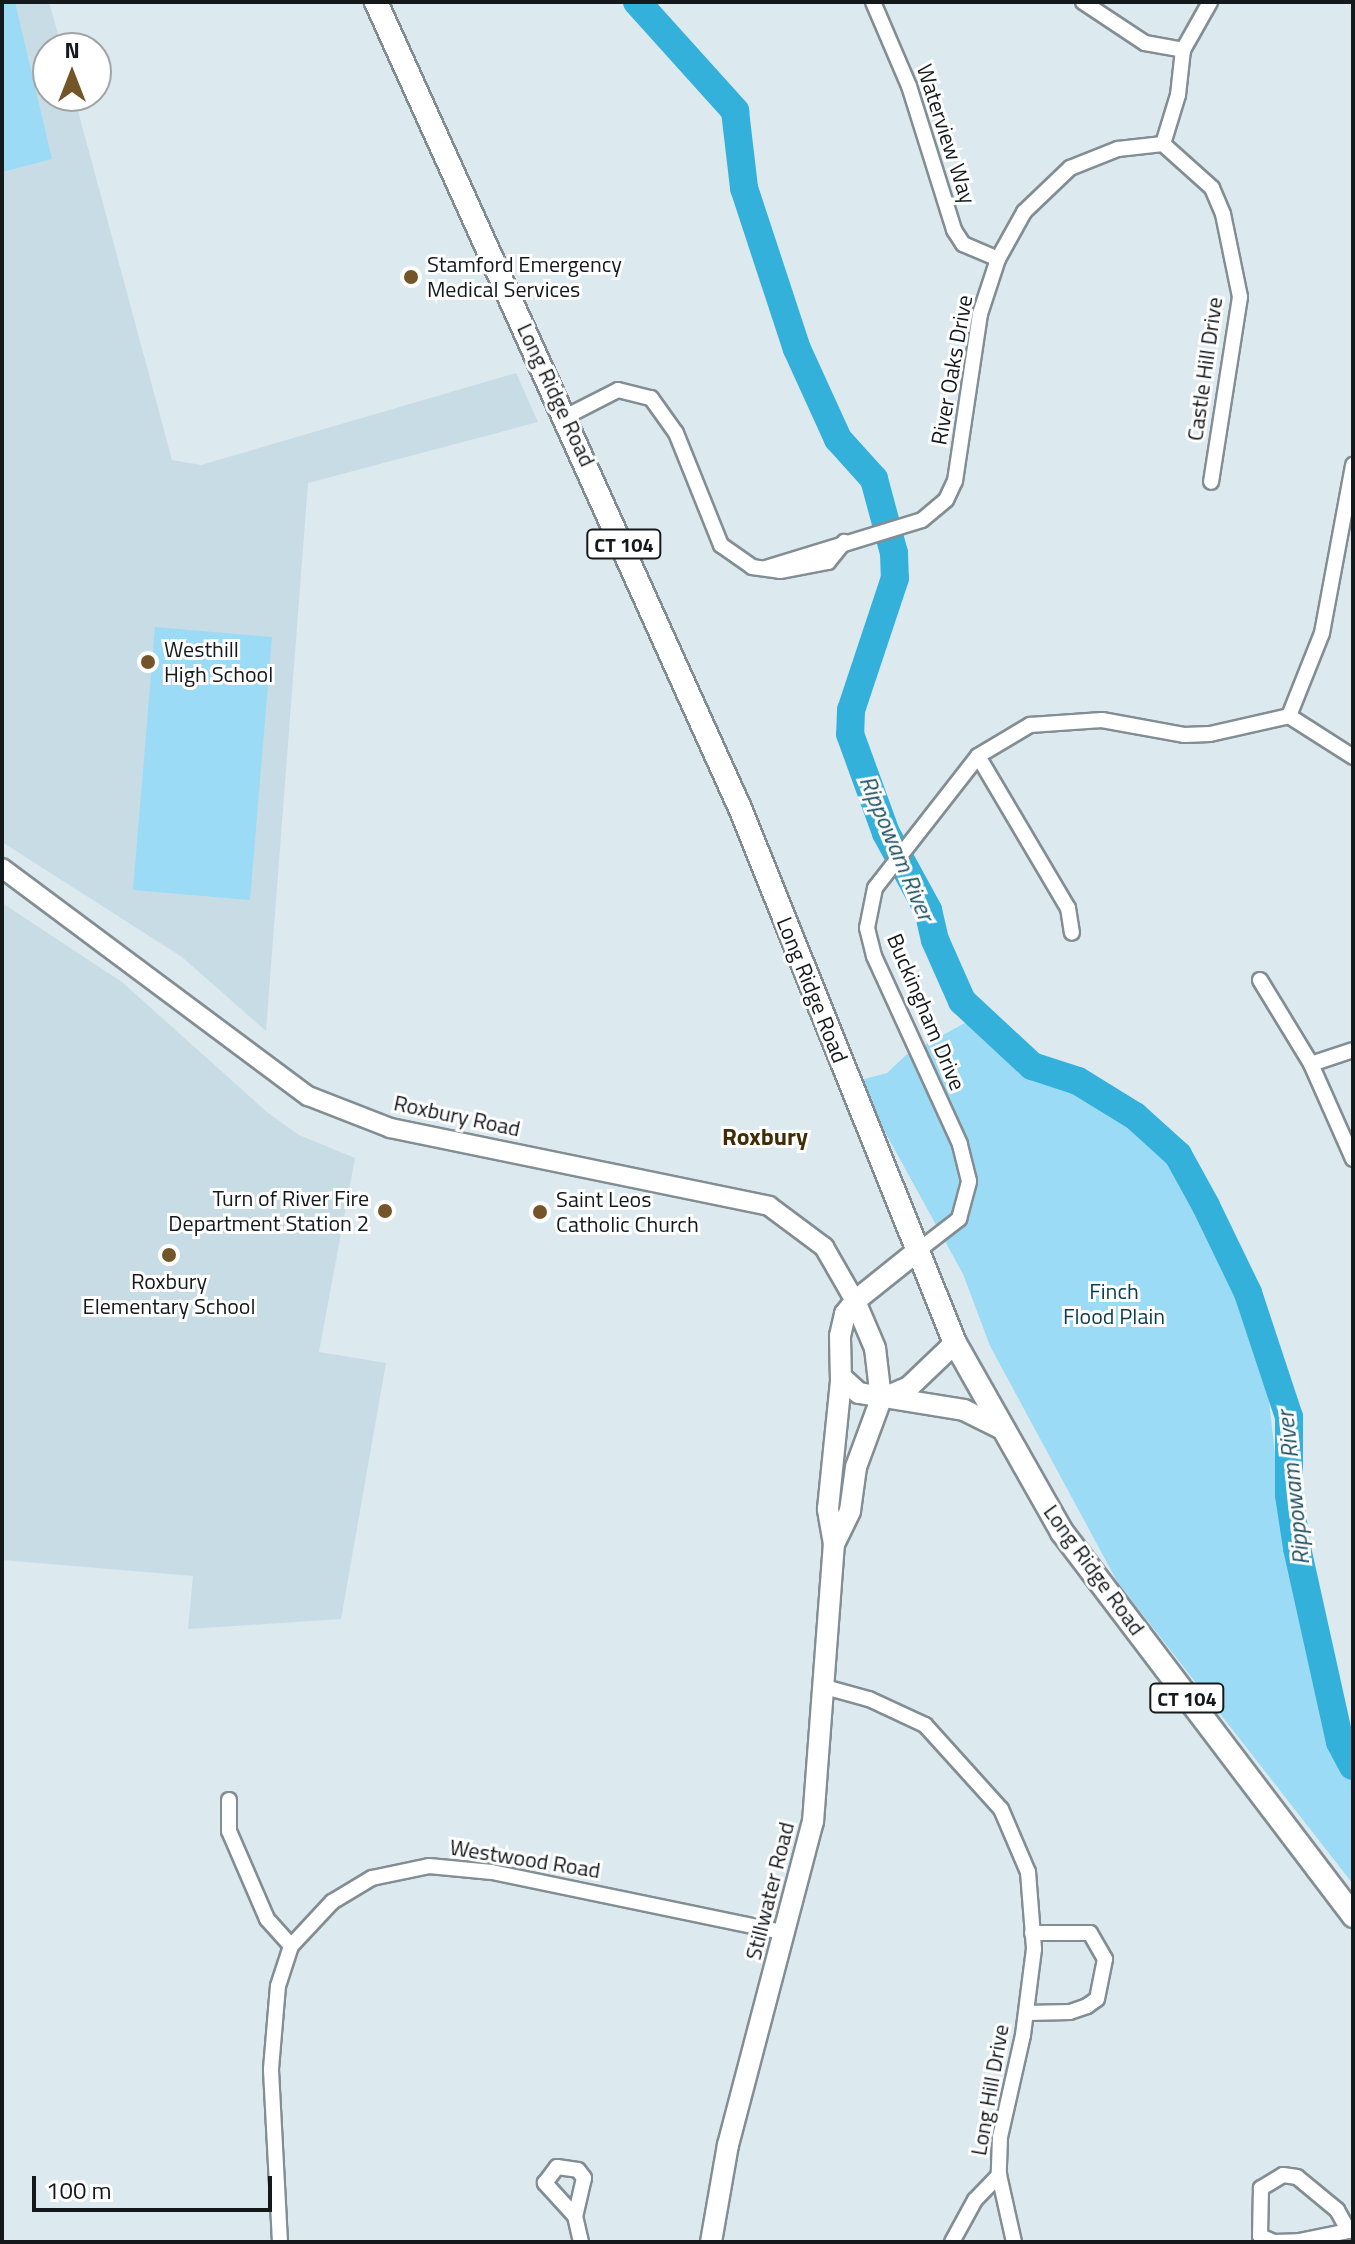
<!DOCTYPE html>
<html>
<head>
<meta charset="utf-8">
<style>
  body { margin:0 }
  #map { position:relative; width:1355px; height:2244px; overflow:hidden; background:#dce9ef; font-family:"Titillium Web",sans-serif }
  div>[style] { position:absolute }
  .built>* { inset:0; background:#c8dce5 }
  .green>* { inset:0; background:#9cdbf5 }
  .river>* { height:28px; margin:-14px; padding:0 14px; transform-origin:14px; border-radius:14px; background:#34b1da }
  .roads { filter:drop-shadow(2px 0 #828e93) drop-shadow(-2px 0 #828e93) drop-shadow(0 2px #828e93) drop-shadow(0 -2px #828e93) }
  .minor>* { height:14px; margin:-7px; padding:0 7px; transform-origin:7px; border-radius:7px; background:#fff }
  .tertiary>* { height:18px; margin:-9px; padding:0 9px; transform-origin:9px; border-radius:9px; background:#fff }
  .secondary>* { height:20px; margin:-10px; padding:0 10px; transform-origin:10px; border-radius:10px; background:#fff }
  .primary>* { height:22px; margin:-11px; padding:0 11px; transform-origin:11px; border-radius:11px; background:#fff }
  .dots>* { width:22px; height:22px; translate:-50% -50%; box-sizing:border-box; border:4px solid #fff; border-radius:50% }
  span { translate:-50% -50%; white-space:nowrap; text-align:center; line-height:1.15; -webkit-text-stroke:6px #fff; paint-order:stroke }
  .shield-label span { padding:2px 6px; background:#fff; border:2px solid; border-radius:6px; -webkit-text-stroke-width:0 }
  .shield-label { font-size:20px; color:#14191b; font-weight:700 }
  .street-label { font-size:22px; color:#14191b }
  .poi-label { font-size:22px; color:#14191b }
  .left { translate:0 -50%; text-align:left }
  .right { translate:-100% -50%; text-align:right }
  .park-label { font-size:22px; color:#073e4f }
  .water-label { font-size:24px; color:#1c4e60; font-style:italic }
  .neighbourhood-label { font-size:24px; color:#422c06; font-weight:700 }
  .frame { position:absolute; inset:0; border:4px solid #14191b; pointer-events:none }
  .north { position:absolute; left:32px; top:32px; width:80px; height:80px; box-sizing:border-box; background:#fff; border:2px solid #a1a3a4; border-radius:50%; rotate:0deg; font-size:22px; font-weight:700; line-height:32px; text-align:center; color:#14191b }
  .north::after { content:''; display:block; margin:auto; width:28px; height:36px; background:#735529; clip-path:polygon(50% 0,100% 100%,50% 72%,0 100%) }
  .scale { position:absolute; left:32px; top:2176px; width:240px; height:36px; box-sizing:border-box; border:4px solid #14191b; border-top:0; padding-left:10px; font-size:24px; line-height:28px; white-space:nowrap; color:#14191b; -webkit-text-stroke:6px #fff; paint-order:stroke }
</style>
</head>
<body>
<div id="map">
  <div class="built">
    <div style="clip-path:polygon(2px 2px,49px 2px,62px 48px,48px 48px,48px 96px,74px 96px,172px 460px,201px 465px,516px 373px,538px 422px,308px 483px,266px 1031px,182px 957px,2px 842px)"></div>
    <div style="clip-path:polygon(2px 903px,122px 982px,268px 1113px,299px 1135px,355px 1158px,319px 1352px,386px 1363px,341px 1619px,188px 1629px,193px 1576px,2px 1560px)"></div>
  </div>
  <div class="green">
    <div style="clip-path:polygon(2px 2px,15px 2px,52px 159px,2px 172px)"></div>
    <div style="clip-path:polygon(155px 627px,272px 637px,250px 900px,133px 890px)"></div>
    <div style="clip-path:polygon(976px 1017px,1109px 1097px,1156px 1144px,1234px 1246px,1268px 1393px,1279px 1489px,1317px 1682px,1326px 1723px,1353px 1766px,1353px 1884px,1118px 1583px,990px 1346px,963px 1274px,857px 1081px,887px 1073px,906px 1055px)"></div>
  </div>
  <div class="river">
    <div style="left:637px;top:2px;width:147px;rotate:48deg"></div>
    <div style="left:735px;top:111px;width:78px;rotate:83.3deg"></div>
    <div style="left:744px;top:188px;width:169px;rotate:71.8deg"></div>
    <div style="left:797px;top:349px;width:99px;rotate:65.5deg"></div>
    <div style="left:838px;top:439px;width:54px;rotate:48deg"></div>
    <div style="left:874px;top:479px;width:77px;rotate:74.9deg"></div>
    <div style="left:894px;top:553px;width:25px;rotate:88deg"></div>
    <div style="left:895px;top:578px;width:139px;rotate:108.4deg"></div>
    <div style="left:851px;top:710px;width:24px;rotate:92deg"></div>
    <div style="left:850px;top:734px;width:105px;rotate:70deg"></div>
    <div style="left:886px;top:833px;width:88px;rotate:61.4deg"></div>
    <div style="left:928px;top:910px;width:31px;rotate:77deg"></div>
    <div style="left:935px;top:940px;width:67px;rotate:66.1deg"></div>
    <div style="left:962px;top:1001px;width:96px;rotate:42.9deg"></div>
    <div style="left:1032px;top:1066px;width:48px;rotate:18.1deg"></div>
    <div style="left:1078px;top:1081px;width:67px;rotate:31.6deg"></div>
    <div style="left:1135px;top:1116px;width:58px;rotate:42.2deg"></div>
    <div style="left:1178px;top:1155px;width:58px;rotate:61.2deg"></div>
    <div style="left:1206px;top:1206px;width:97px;rotate:64.2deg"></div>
    <div style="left:1248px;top:1293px;width:131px;rotate:71.7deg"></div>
    <div style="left:1289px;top:1417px;width:78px;rotate:90deg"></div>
    <div style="left:1289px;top:1495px;width:54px;rotate:81.4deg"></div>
    <div style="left:1297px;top:1548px;width:199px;rotate:77.5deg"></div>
    <div style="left:1340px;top:1742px;width:27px;rotate:62deg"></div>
  </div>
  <div class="roads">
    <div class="minor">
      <div style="left:873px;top:2px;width:91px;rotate:66.8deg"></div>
      <div style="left:909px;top:86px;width:151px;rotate:72.6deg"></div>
      <div style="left:954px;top:230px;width:17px;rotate:57deg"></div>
      <div style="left:963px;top:244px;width:38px;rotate:23deg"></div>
      <div style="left:1083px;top:2px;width:74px;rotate:33.5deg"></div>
      <div style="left:1145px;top:43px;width:39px;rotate:10deg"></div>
      <div style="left:1163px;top:144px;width:66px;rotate:41.9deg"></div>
      <div style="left:1212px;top:188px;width:28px;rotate:67deg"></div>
      <div style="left:1223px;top:214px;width:85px;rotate:78.4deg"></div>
      <div style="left:1240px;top:297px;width:187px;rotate:98.9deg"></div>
      <div style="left:567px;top:416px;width:57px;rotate:-27deg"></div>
      <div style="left:618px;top:390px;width:34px;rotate:14deg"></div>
      <div style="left:651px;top:398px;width:43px;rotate:54.5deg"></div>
      <div style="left:676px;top:433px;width:121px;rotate:68.1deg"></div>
      <div style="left:721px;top:545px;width:38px;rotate:35deg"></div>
      <div style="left:752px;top:567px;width:28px;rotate:8deg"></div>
      <div style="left:780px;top:571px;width:49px;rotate:-10.6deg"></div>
      <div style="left:828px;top:562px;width:26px;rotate:-51deg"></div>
      <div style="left:766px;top:568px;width:163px;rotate:-17.1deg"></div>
      <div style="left:922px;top:520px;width:31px;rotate:-40deg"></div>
      <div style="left:946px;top:500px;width:21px;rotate:-65deg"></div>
      <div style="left:955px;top:481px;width:169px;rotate:-81.5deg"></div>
      <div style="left:980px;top:314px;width:58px;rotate:-71.9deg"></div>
      <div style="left:998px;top:259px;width:54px;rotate:-61deg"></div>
      <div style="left:1024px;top:212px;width:64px;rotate:-43.7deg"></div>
      <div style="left:1070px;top:168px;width:52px;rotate:-21.6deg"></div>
      <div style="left:1118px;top:149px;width:45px;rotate:-6.3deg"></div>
      <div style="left:1163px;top:144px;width:51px;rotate:-73deg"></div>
      <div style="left:1178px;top:95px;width:45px;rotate:-83.7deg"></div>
      <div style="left:1183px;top:50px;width:55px;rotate:-60.6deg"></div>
      <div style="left:1289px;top:716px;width:76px;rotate:32.6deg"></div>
      <div style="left:978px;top:756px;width:177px;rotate:59.4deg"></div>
      <div style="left:1068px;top:908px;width:25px;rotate:81deg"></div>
      <div style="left:1260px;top:980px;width:98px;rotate:58.7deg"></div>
      <div style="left:1311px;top:1064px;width:104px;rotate:66.1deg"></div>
      <div style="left:1311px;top:1064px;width:44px;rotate:-18.4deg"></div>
      <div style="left:915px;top:1253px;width:56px;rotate:-37.7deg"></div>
      <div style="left:959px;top:1219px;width:39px;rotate:-75deg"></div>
      <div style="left:969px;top:1181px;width:38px;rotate:-104deg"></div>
      <div style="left:960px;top:1144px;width:207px;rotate:-114.6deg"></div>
      <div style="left:874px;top:956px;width:29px;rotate:-104deg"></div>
      <div style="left:867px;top:928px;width:41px;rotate:-78.7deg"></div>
      <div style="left:875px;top:888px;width:167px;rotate:-52deg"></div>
      <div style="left:978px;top:756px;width:61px;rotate:-30.8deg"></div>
      <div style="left:1030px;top:725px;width:72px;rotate:-4deg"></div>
      <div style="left:1102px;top:720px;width:83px;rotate:10.4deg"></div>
      <div style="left:1184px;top:735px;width:26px;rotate:-2deg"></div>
      <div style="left:1210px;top:734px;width:81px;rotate:-12.8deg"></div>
      <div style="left:1289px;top:716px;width:89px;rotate:-68.3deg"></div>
      <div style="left:1322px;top:633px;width:171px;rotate:-79.5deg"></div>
      <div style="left:825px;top:1687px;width:46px;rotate:15.3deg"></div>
      <div style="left:869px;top:1699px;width:62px;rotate:24.9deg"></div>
      <div style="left:925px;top:1725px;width:113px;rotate:47.9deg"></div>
      <div style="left:1001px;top:1809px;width:69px;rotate:66.8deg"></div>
      <div style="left:1028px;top:1872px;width:77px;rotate:85.5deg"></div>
      <div style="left:1034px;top:1949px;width:87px;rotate:97.3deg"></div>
      <div style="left:1023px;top:2035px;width:105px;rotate:102.7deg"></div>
      <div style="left:1000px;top:2137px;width:38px;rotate:92deg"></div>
      <div style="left:999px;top:2175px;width:69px;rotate:77.4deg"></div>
      <div style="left:229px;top:1800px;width:31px;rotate:90deg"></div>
      <div style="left:229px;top:1831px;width:96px;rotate:66.6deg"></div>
      <div style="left:267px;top:1919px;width:36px;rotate:48deg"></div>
      <div style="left:1026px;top:2013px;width:44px;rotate:-1.3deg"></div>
      <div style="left:1070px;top:2012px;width:18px;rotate:-19deg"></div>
      <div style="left:1087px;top:2006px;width:12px;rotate:-35deg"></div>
      <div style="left:1097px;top:1999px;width:41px;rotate:-78.7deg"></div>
      <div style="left:1105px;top:1959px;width:30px;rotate:-120deg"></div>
      <div style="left:1090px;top:1933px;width:58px;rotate:180deg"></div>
      <div style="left:575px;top:2216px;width:45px;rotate:-132.3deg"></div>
      <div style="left:545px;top:2183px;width:20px;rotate:-53deg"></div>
      <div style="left:557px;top:2167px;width:21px;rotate:8deg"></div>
      <div style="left:578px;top:2170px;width:10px;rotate:53deg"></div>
      <div style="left:584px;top:2178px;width:39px;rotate:103deg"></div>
      <div style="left:575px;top:2216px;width:27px;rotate:77deg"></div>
      <div style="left:1347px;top:2228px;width:21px;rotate:-119deg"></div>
      <div style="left:1337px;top:2210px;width:52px;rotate:-140.5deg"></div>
      <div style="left:1297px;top:2177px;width:14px;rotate:-172deg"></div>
      <div style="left:1283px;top:2175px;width:26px;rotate:149deg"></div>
      <div style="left:1261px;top:2188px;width:48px;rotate:91.2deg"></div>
      <div style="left:1260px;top:2236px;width:15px;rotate:23deg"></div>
      <div style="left:1274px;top:2242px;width:25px;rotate:-2deg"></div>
      <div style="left:1299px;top:2241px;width:55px;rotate:-11.5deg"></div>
      <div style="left:280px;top:2242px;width:173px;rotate:-93deg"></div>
      <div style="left:271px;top:2069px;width:83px;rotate:-85.2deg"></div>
      <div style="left:278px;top:1986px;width:42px;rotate:-72deg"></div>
      <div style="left:291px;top:1946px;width:60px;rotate:-47deg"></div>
      <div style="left:332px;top:1902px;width:47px;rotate:-31deg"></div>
      <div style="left:372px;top:1878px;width:58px;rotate:-11.9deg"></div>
      <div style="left:429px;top:1866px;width:63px;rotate:5.4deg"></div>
      <div style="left:492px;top:1872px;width:300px;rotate:11.7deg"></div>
      <div style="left:952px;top:2242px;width:48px;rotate:-61.3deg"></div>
      <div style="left:975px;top:2200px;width:35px;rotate:-46deg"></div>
    </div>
    <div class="tertiary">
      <div style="left:2px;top:868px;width:382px;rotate:36.7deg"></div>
      <div style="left:308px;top:1096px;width:88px;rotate:21.3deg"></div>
      <div style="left:390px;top:1128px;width:387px;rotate:11.6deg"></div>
      <div style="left:769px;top:1206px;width:69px;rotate:36.7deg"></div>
      <div style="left:824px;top:1247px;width:62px;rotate:60.1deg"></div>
    </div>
    <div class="secondary">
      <div style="left:841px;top:1377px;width:24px;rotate:42deg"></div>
      <div style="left:859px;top:1393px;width:106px;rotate:9.2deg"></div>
      <div style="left:964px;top:1410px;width:40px;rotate:26.6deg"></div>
      <div style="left:881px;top:1399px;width:30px;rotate:-23deg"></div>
      <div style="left:909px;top:1387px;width:64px;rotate:-43.7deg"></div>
      <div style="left:834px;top:1544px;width:37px;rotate:-64deg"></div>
      <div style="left:850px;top:1511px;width:44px;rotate:-82.2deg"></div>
      <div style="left:856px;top:1467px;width:72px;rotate:-69.8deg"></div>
      <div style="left:881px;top:1399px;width:51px;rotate:-96.7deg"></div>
      <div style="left:875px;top:1348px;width:51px;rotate:-113.1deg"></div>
      <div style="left:711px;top:2242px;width:98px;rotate:-80.1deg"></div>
      <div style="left:728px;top:2145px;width:334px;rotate:-75.3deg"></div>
      <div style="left:813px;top:1822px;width:279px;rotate:-85.7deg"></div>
      <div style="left:834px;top:1544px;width:36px;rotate:-100deg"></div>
      <div style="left:828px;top:1509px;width:129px;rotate:-84.2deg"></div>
      <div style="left:841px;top:1381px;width:45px;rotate:-91.3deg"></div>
      <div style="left:840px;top:1336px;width:23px;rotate:-77deg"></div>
      <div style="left:845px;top:1314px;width:16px;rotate:-52deg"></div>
      <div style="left:855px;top:1301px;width:77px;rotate:-38.7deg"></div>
    </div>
    <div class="primary">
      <div style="left:376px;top:2px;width:884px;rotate:65.7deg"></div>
      <div style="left:740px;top:808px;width:577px;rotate:68.11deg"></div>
      <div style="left:955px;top:1343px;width:217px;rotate:60.5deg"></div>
      <div style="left:1062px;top:1532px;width:482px;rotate:52.8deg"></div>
    </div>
  </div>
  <div class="dots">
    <div style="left:411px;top:277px;background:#735529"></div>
    <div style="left:148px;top:662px;background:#735529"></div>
    <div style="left:385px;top:1211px;background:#735529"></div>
    <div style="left:540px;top:1212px;background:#735529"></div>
    <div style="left:169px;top:1255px;background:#735529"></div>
  </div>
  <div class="shield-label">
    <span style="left:624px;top:544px">CT 104</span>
    <span style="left:1187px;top:1698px">CT 104</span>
  </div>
  <div class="street-label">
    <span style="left:946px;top:134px;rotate:72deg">Waterview Way</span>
    <span style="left:1205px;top:369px;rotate:-82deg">Castle Hill Drive</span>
    <span style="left:952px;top:370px;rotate:-80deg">River Oaks Drive</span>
    <span style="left:556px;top:395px;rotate:65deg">Long Ridge Road</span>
    <span style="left:812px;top:990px;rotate:68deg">Long Ridge Road</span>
    <span style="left:926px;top:1012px;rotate:67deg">Buckingham Drive</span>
    <span style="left:457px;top:1116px;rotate:12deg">Roxbury Road</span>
    <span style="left:1094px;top:1570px;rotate:54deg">Long Ridge Road</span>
    <span style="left:525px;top:1859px;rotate:9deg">Westwood Road</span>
    <span style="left:770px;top:1891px;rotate:-76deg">Stillwater Road</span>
    <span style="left:990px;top:2090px;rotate:-80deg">Long Hill Drive</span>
  </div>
  <div class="poi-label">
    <span class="left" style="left:427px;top:277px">Stamford Emergency<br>Medical Services</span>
    <span class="left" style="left:164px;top:662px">Westhill<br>High School</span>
    <span class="right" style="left:369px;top:1211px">Turn of River Fire<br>Department Station 2</span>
    <span class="left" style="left:556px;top:1212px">Saint Leos<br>Catholic Church</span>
    <span style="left:169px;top:1294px">Roxbury<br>Elementary School</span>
  </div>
  <div class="park-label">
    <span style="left:1114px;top:1304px">Finch<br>Flood Plain</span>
  </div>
  <div class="water-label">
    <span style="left:897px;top:848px;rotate:67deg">Rippowam River</span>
    <span style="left:1293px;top:1488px;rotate:-96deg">Rippowam River</span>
  </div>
  <div class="neighbourhood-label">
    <span style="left:765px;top:1137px">Roxbury</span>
  </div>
  <div class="frame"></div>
  <div class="north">N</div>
  <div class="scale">100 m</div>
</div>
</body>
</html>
